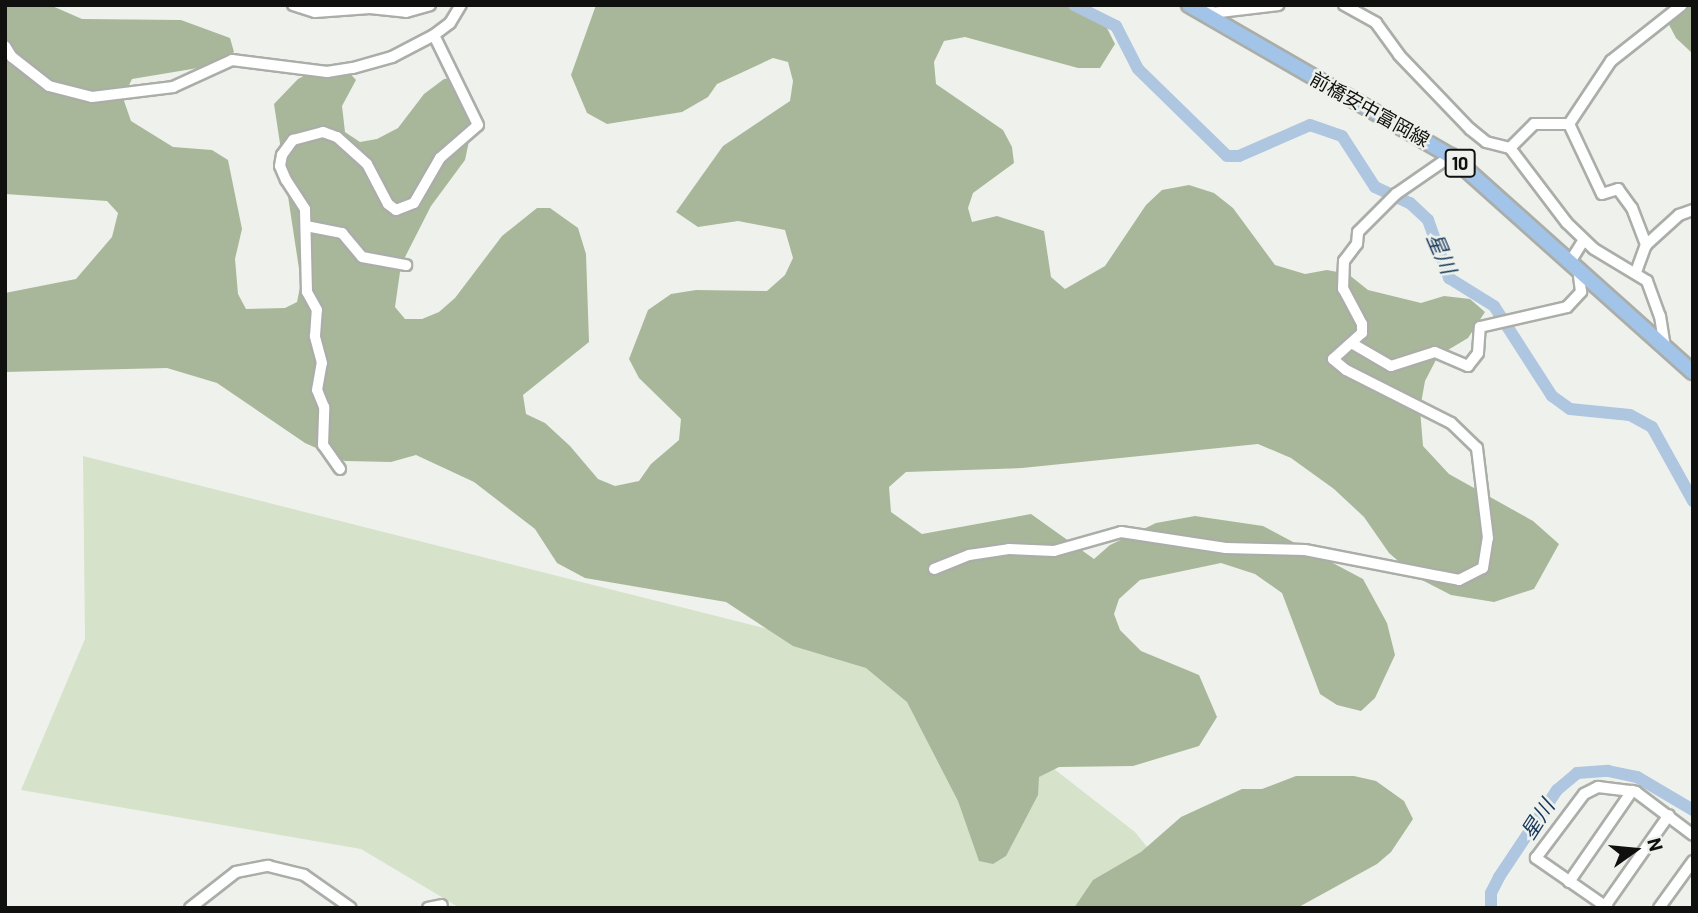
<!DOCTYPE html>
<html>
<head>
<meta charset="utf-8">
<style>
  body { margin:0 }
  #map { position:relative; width:1698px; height:913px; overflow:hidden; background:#eff2ec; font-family:Barlow,"Noto Sans JP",sans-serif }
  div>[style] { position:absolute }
  .green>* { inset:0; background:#d6e2ca }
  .forest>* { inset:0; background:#a8b799 }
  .river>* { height:12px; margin:-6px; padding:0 6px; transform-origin:6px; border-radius:6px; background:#aec6e0 }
  .roads { filter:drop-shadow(2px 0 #abaea8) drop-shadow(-2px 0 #abaea8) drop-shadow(0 2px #abaea8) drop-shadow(0 -2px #abaea8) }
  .minor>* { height:10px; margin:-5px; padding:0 5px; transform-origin:5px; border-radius:5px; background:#fff }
  .major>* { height:14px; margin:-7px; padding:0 7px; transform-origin:7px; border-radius:7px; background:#a3c4e9 }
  span { translate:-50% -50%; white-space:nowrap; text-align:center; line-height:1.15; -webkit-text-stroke:5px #eff2ec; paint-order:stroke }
  .shield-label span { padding:2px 5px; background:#eff2ec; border:2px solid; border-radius:5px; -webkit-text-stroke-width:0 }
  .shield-label { font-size:18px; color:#10110f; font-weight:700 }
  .street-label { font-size:19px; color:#10110f }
  .water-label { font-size:21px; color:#14365a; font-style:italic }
  .frame { position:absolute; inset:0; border:7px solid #10110f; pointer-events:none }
  .north { position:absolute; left:1600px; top:815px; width:70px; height:70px; -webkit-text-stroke:5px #eff2ec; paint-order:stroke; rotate:75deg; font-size:19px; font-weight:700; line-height:28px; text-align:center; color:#10110f }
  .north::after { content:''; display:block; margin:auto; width:24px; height:32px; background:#10110f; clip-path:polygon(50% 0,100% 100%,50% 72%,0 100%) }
</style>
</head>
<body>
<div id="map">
  <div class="green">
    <div style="clip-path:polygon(83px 456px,926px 669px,1135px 832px,1196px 908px,460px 908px,361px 849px,21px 790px,85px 639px)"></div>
  </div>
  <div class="forest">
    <div style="clip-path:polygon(5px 5px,50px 5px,82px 19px,181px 20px,230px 38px,234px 52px,216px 65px,132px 79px,123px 98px,131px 121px,173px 147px,212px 150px,228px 160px,242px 229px,235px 259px,238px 294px,246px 309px,285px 308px,297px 302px,301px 282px,274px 104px,298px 79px,322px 66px,342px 65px,356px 80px,342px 106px,345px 132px,360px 142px,377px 139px,398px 128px,424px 94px,444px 79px,455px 78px,472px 127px,465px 160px,431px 206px,401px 265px,395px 307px,405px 319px,422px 319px,439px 312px,455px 298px,502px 236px,537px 208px,550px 208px,578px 228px,586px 254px,589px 342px,523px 395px,526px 414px,545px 423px,570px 446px,598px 479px,615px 486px,639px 481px,651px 464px,679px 440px,681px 419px,639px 378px,629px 359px,648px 310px,671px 294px,696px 290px,767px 291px,785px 275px,793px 258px,785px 230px,738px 221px,698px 227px,676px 212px,723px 146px,790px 101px,793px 81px,788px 62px,773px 58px,717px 84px,708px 97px,682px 112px,607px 124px,587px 113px,571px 75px,596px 5px,1073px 5px,1103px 20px,1115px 44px,1100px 68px,1078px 68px,965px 37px,944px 41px,934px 62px,936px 84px,1003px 130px,1012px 147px,1014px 163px,973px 193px,968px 208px,972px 222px,997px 216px,1044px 231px,1051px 277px,1065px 289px,1105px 266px,1146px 205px,1162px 190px,1189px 185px,1214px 193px,1233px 208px,1275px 265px,1305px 274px,1327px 270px,1348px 274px,1368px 290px,1421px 303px,1444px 296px,1470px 299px,1485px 312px,1468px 338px,1438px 356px,1425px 381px,1420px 409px,1423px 446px,1449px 474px,1533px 521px,1559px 544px,1534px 589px,1494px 602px,1451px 595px,1418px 578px,1389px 553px,1364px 517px,1334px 489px,1291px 458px,1258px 444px,1022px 468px,906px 472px,889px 487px,891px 512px,922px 534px,1031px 514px,1094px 559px,1110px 545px,1156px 523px,1195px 516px,1263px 526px,1363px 579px,1387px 623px,1395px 655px,1375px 698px,1361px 711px,1337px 705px,1320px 694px,1282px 593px,1255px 574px,1221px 563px,1140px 580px,1119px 599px,1114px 614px,1120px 630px,1141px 651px,1199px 675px,1217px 717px,1199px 746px,1133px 766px,1059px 767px,1039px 777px,1038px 795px,1006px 856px,993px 864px,979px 861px,958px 801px,907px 702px,866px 668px,793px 646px,726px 602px,585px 578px,557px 563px,535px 529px,474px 482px,416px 455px,391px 462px,345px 461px,305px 443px,217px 383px,167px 368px,5px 372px,5px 293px,76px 279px,112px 237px,118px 213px,107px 201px,5px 194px)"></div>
    <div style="clip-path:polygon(1670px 5px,1693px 5px,1693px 54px,1676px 38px,1666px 19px)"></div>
    <div style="clip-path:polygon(1296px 776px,1354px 776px,1376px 781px,1404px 801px,1413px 819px,1391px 852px,1377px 864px,1297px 908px,1074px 908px,1093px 880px,1141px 852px,1181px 817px,1242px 789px,1262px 789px)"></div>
  </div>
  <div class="river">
    <div style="left:1074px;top:5px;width:47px;rotate:26.6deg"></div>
    <div style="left:1116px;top:26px;width:48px;rotate:62.9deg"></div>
    <div style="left:1138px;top:69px;width:124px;rotate:44.3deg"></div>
    <div style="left:1227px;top:156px;width:12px"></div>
    <div style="left:1239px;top:156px;width:77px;rotate:-23.6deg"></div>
    <div style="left:1310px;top:125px;width:34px;rotate:19deg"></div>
    <div style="left:1342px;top:136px;width:61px;rotate:57.1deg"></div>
    <div style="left:1375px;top:187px;width:38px;rotate:25deg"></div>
    <div style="left:1410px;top:203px;width:25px;rotate:43deg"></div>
    <div style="left:1428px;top:220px;width:62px;rotate:70.1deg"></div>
    <div style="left:1449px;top:278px;width:53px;rotate:31.9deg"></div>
    <div style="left:1494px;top:306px;width:107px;rotate:57.2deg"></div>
    <div style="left:1552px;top:396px;width:22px;rotate:36deg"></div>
    <div style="left:1570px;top:409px;width:60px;rotate:5.7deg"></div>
    <div style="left:1630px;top:415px;width:25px;rotate:29deg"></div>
    <div style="left:1652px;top:427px;width:85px;rotate:61deg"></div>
    <div style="left:1491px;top:908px;width:15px;rotate:-90deg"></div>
    <div style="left:1491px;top:893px;width:18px;rotate:-63deg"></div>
    <div style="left:1499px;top:877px;width:105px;rotate:-56.3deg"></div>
    <div style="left:1557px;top:790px;width:26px;rotate:-40deg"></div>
    <div style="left:1577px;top:773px;width:31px;rotate:-4deg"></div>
    <div style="left:1608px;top:771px;width:30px;rotate:12deg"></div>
    <div style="left:1637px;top:777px;width:65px;rotate:30.5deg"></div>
  </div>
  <div class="roads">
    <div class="minor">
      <div style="left:293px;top:5px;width:23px;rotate:18deg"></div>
      <div style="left:315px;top:12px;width:55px;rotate:-4.2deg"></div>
      <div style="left:370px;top:8px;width:36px;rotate:6deg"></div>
      <div style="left:406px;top:12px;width:25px;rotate:-16deg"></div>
      <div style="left:1210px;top:5px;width:11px;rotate:128deg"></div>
      <div style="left:1203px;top:14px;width:76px;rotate:-6.8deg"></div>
      <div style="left:1344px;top:5px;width:37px;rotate:29deg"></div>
      <div style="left:1376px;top:23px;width:39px;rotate:54deg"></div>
      <div style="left:1399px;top:55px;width:103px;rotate:46.2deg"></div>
      <div style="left:1470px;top:129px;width:21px;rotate:39deg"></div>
      <div style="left:1486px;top:142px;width:25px;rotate:14deg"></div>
      <div style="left:1510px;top:148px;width:94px;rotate:52.8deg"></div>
      <div style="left:1567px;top:223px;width:37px;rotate:44deg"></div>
      <div style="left:1594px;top:249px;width:62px;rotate:31.1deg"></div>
      <div style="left:1647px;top:281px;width:37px;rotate:70deg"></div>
      <div style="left:1660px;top:316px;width:32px;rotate:81deg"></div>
      <div style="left:5px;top:46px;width:13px;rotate:58deg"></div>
      <div style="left:12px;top:57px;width:47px;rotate:38.1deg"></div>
      <div style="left:49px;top:86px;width:44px;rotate:14.3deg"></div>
      <div style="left:92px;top:97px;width:82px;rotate:-7deg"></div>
      <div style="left:173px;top:87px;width:65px;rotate:-24.6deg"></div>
      <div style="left:232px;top:60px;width:96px;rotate:7.2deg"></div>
      <div style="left:327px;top:72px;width:26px;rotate:-9deg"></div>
      <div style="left:353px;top:68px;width:41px;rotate:-15.8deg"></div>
      <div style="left:392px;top:57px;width:47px;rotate:-27.6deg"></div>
      <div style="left:434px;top:35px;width:20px;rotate:-37deg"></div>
      <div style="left:450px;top:23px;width:21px;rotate:-59deg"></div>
      <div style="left:1569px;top:124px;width:77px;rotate:64.8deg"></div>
      <div style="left:1602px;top:194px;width:17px;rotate:-17deg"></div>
      <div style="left:1618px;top:189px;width:24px;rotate:54deg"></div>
      <div style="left:1632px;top:208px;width:40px;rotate:69deg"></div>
      <div style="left:1510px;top:148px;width:34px;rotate:-45deg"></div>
      <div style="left:1534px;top:124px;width:35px"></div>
      <div style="left:1569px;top:124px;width:76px;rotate:-56.3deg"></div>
      <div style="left:1611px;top:61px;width:90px;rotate:-38.3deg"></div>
      <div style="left:306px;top:226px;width:37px;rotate:11deg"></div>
      <div style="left:342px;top:233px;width:31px;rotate:50deg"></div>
      <div style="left:362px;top:257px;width:45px;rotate:10.3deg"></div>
      <div style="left:1570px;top:262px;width:26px;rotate:-58deg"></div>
      <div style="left:1636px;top:272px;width:29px;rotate:-70deg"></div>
      <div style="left:1646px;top:245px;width:45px;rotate:-42.3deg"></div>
      <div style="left:1679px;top:215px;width:15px;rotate:-20deg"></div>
      <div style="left:1353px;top:344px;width:44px;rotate:30.1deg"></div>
      <div style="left:1391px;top:366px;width:46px;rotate:-17.7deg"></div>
      <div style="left:1435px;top:352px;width:36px;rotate:23deg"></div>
      <div style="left:1468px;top:366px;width:16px;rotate:-52deg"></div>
      <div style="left:1478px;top:353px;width:26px;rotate:-86deg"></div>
      <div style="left:1480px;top:327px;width:89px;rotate:-12.9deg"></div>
      <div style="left:1567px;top:307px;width:21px;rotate:-47deg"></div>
      <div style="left:1581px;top:292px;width:23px;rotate:-97deg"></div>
      <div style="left:340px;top:469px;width:29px;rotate:-125deg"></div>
      <div style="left:323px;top:445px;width:38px;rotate:-88deg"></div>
      <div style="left:324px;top:407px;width:18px;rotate:-112deg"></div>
      <div style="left:317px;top:390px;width:27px;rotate:-80deg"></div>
      <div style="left:322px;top:363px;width:28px;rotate:-105deg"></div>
      <div style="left:315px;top:336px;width:26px;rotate:-86deg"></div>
      <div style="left:317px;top:310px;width:21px;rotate:-119deg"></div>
      <div style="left:307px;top:292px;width:83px;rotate:-91.4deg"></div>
      <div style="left:305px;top:209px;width:35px;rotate:-123deg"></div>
      <div style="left:286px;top:180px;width:15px;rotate:-113deg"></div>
      <div style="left:280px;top:166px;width:11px;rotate:-80deg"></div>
      <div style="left:282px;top:155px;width:19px;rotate:-54deg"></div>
      <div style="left:293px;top:140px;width:31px;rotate:-15deg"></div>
      <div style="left:323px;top:132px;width:15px;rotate:20deg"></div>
      <div style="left:337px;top:137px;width:40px;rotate:42deg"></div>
      <div style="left:367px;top:164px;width:45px;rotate:62.3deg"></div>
      <div style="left:388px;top:204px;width:10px;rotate:37deg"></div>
      <div style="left:396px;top:210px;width:19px;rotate:-21deg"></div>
      <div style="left:414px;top:203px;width:52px;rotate:-60deg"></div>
      <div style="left:440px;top:158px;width:50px;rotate:-41deg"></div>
      <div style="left:478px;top:125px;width:100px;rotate:-116.1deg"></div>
      <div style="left:934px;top:569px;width:38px;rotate:-22deg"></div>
      <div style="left:969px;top:555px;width:40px;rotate:-8.5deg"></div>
      <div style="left:1009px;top:549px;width:45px;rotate:2.5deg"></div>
      <div style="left:1054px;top:551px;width:70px;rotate:-15.8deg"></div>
      <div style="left:1121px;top:532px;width:106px;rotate:8.7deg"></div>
      <div style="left:1226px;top:548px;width:79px;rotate:1.5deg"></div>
      <div style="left:1305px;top:550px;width:157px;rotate:11deg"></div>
      <div style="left:1459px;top:580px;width:27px;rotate:-27deg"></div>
      <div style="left:1483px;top:568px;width:30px;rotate:-81deg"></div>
      <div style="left:1488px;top:538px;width:91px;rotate:-97deg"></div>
      <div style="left:1477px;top:448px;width:36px;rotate:-136deg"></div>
      <div style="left:1451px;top:423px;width:118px;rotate:-153.2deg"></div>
      <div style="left:1346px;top:370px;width:17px;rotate:-140deg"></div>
      <div style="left:1333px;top:359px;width:39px;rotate:-42deg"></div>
      <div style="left:1362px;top:333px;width:9px;rotate:-90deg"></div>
      <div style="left:1362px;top:324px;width:40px;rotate:-118deg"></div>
      <div style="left:1343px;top:289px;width:28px;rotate:-88deg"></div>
      <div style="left:1344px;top:261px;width:21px;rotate:-53deg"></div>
      <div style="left:1357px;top:244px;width:12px;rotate:-85deg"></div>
      <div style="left:1358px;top:232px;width:54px;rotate:-45deg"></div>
      <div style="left:1396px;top:194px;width:67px;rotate:-34.6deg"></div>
      <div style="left:1569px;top:882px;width:111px;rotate:-55.3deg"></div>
      <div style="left:1605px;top:906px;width:111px;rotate:-54.9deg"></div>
      <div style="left:190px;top:908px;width:58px;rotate:-38deg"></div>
      <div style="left:236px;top:872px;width:33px;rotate:-11deg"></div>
      <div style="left:268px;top:866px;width:37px;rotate:14deg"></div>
      <div style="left:304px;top:875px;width:57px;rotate:35.1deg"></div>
      <div style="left:428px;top:908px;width:14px;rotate:-12deg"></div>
      <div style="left:1608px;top:908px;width:88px;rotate:-145.2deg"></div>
      <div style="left:1536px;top:858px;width:80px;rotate:-53.1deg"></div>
      <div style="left:1584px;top:794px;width:16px;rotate:-27deg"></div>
      <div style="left:1598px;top:787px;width:38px;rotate:7deg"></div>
      <div style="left:1636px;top:792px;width:71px;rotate:37deg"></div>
      <div style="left:1659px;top:908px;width:58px;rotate:-54.1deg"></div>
    </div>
    <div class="major">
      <div style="left:1189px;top:5px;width:302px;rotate:30deg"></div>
      <div style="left:1451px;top:156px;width:324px;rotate:41.8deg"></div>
    </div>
  </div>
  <div class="shield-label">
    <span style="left:1460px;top:163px">10</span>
  </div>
  <div class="street-label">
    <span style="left:1370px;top:109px;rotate:29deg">前橋安中富岡線</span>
  </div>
  <div class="water-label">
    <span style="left:1442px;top:253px;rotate:67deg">星川</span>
    <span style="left:1537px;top:819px;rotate:-57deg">星川</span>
  </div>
  <div class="frame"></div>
  <div class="north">N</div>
</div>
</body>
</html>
